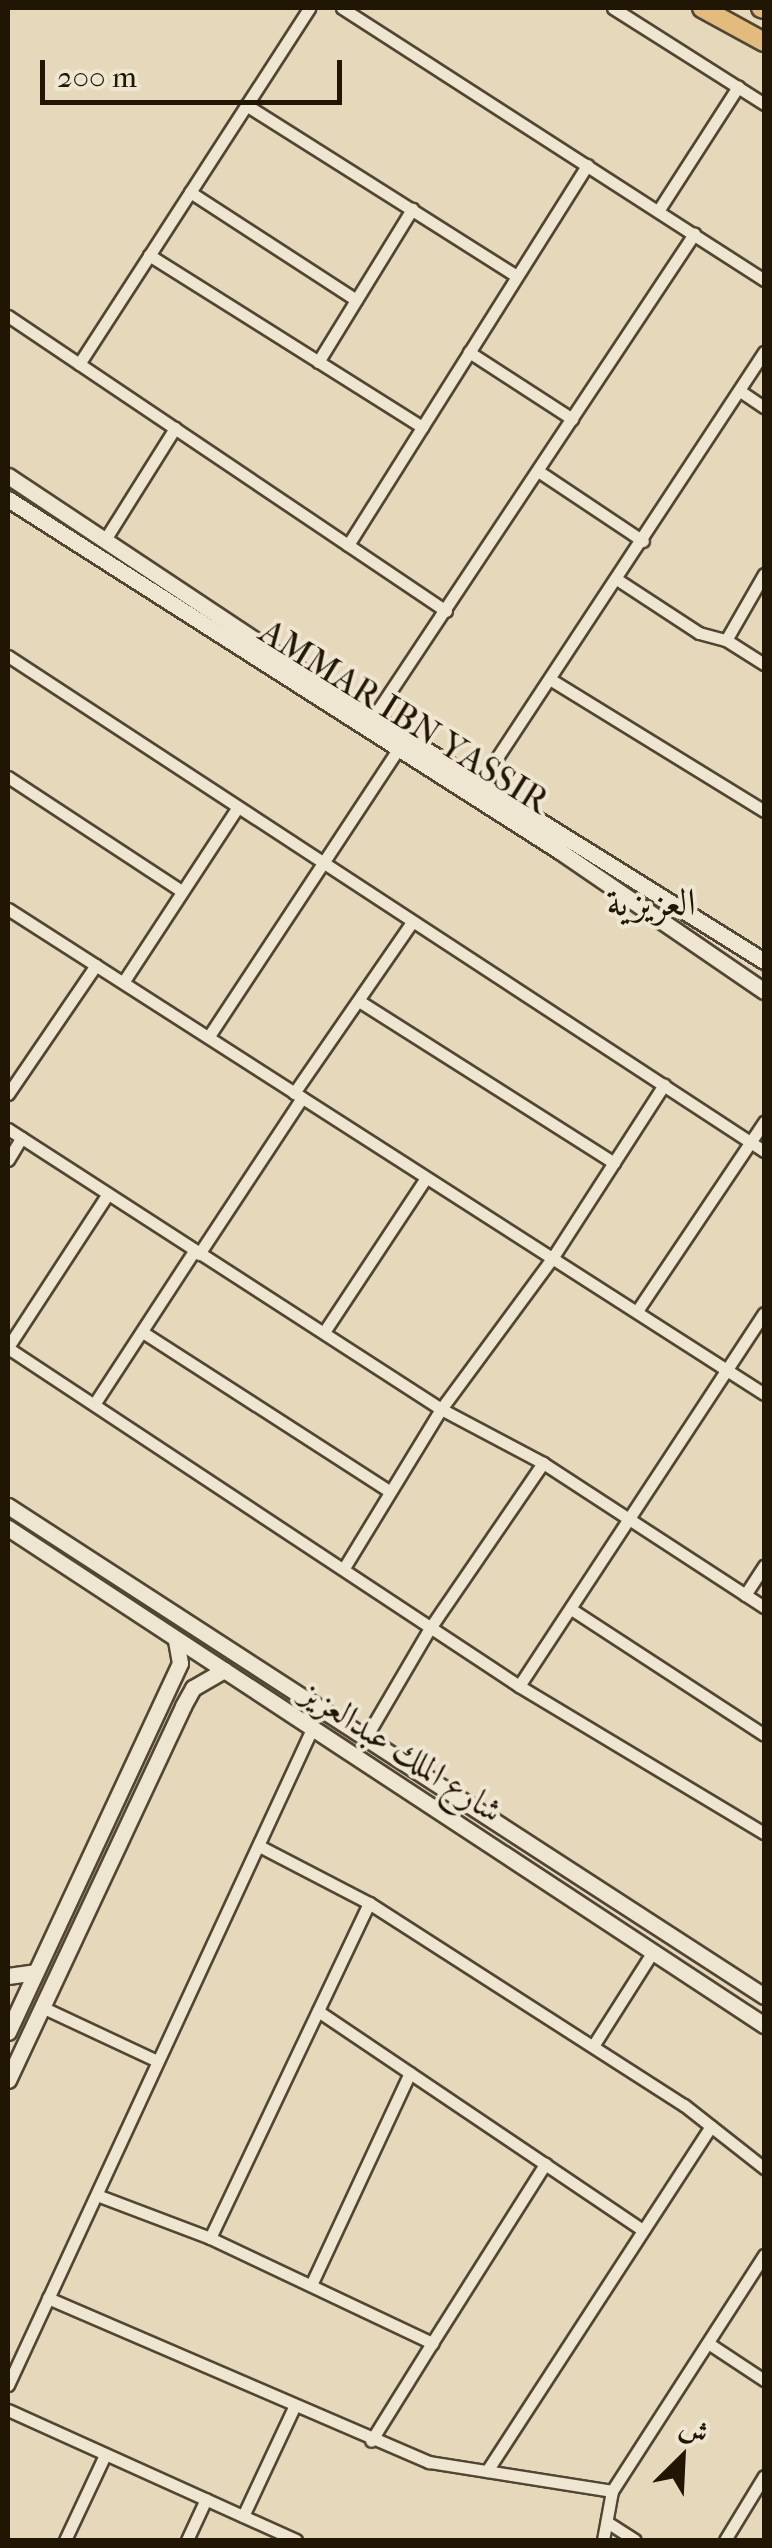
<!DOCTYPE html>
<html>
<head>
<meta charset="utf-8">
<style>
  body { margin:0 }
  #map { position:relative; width:772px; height:2548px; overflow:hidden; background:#e6d8ba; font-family:"IM FELL French Canon",Amiri,serif }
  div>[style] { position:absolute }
  .roads { filter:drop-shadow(2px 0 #524632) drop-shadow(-2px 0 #524632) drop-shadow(0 2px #524632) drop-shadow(0 -2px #524632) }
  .street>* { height:11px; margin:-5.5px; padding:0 5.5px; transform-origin:5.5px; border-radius:5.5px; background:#efe6d2 }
  .secondary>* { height:15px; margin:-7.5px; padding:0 7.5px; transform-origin:7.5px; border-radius:7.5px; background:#efe6d2 }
  .primary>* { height:18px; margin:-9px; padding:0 9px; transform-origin:9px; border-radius:9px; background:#e3bc7d }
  span { translate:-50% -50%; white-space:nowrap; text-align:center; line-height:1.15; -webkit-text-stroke:8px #efe6d2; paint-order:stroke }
  .street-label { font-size:35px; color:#211504 }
  .neighbourhood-label { font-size:38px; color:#211504 }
  .frame { position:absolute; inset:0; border:10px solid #211504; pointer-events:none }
  .north { position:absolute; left:632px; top:2408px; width:100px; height:100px; -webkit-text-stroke:8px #efe6d2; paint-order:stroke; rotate:24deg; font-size:28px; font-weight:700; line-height:40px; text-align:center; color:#211504 }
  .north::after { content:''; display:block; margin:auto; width:35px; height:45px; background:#211504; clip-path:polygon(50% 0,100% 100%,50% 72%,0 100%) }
  .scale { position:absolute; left:40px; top:60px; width:302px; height:45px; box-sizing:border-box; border:5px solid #211504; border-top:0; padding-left:12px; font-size:30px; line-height:35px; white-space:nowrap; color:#211504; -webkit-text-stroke:8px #efe6d2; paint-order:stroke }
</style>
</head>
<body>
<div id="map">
  <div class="roads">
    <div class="street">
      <div style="left:342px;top:8px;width:502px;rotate:32.8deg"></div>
      <div style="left:613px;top:8px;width:179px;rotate:32.4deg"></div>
      <div style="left:246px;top:105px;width:320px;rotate:32.3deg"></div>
      <div style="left:190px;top:192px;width:198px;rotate:33deg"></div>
      <div style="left:658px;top:211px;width:148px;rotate:-57.2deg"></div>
      <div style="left:149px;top:255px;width:323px;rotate:32.2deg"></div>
      <div style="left:8px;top:316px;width:528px;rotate:33.96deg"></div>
      <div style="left:469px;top:352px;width:123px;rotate:33deg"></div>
      <div style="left:318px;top:362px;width:180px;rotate:-58.4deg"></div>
      <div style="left:79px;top:364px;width:424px;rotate:-57.1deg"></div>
      <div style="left:740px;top:391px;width:29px;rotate:34deg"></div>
      <div style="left:538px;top:471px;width:126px;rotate:33.7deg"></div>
      <div style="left:106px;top:538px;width:130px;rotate:-57.9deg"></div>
      <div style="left:348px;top:545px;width:449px;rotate:-57.8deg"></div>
      <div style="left:764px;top:574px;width:76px;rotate:119.9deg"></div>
      <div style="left:726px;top:640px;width:45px;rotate:32.3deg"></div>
      <div style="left:618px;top:580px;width:97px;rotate:33.2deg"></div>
      <div style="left:699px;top:633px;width:28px;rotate:15deg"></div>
      <div style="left:8px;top:656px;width:904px;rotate:33.22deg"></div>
      <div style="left:553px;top:681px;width:248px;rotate:31.6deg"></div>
      <div style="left:374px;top:716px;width:579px;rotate:-56.42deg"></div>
      <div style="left:8px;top:777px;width:206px;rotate:33.3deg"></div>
      <div style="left:481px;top:782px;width:515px;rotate:-56.65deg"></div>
      <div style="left:8px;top:909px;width:898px;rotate:32.68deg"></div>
      <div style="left:124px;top:981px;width:204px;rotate:-56.8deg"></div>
      <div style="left:359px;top:1001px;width:302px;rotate:32.4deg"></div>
      <div style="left:209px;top:1036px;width:341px;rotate:-56.6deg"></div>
      <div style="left:294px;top:1093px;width:208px;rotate:-55.4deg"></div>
      <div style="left:8px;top:1094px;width:156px;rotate:-55.7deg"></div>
      <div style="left:8px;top:1129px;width:516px;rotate:32.89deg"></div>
      <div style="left:441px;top:1409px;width:115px;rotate:27.9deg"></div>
      <div style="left:543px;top:1463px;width:264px;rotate:33.1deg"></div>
      <div style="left:8px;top:1160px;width:26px;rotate:-59deg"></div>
      <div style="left:199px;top:1254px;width:187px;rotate:-56.6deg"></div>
      <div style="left:637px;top:1311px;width:228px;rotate:-56.1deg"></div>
      <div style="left:326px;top:1329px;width:178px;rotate:-56.5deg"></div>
      <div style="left:144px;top:1333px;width:290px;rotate:32.8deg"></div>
      <div style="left:8px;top:1347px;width:181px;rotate:-56.9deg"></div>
      <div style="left:8px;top:1348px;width:613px;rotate:33.48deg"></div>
      <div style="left:519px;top:1686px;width:286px;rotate:31deg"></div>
      <div style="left:95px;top:1403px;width:181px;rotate:-56.9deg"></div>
      <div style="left:344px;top:1568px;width:186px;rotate:-58.6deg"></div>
      <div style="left:441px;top:1409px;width:189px;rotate:-53.6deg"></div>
      <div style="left:553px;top:1257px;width:205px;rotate:-57.2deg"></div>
      <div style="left:745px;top:1595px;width:35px;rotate:-57deg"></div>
      <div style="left:571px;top:1609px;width:230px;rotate:33.1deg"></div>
      <div style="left:519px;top:1686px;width:446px;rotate:-56.7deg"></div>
      <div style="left:366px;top:1737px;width:126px;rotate:-59.6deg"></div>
      <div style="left:430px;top:1628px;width:200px;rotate:-55.6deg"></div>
      <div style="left:259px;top:1846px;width:124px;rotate:27.4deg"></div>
      <div style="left:369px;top:1903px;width:374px;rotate:32.7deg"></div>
      <div style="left:684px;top:2105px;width:102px;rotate:38.2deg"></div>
      <div style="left:42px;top:2007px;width:125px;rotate:25.1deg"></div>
      <div style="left:318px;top:2011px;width:392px;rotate:34deg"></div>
      <div style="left:593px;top:2046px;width:110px;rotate:-57.6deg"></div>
      <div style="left:97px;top:2195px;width:121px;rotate:20.8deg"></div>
      <div style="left:210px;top:2238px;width:246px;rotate:25.3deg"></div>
      <div style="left:432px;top:2343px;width:115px;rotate:121.9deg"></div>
      <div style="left:210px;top:2238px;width:371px;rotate:-64.6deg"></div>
      <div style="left:311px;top:2285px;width:234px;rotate:-65deg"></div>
      <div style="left:48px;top:2298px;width:415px;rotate:23.3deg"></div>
      <div style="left:429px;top:2462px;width:185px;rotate:9deg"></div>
      <div style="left:432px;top:2343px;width:212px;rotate:-57.7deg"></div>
      <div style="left:708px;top:2343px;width:67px;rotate:33.5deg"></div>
      <div style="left:8px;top:2385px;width:723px;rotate:-65.14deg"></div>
      <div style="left:8px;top:2410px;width:316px;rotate:24.3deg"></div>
      <div style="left:487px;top:2471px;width:411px;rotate:-57deg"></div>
      <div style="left:243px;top:2516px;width:120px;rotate:-64.9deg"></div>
      <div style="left:607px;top:2522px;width:33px;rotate:33deg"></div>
      <div style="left:65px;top:2540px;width:94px;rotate:-64.8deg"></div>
      <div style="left:187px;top:2540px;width:45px;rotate:-65.1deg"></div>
      <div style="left:603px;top:2540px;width:50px;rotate:-79.6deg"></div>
      <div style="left:612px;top:2491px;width:281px;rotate:-57.2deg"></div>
      <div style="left:725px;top:2540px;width:75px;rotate:-58.6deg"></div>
    </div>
    <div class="secondary">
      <div style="left:8px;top:476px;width:387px;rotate:33.6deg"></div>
      <div style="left:330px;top:690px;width:512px;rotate:31.98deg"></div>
      <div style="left:8px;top:499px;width:656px;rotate:32.55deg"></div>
      <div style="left:561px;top:852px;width:246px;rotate:34.4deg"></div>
      <div style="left:8px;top:1506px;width:901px;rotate:32.95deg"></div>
      <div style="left:8px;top:1528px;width:905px;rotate:33.32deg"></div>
      <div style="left:8px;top:1976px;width:27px;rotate:-8deg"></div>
      <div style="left:8px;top:2032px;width:407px;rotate:-65deg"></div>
      <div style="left:180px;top:1663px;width:23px;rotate:-100deg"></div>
      <div style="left:8px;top:2080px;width:413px;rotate:-64.9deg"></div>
      <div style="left:183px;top:1706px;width:21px;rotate:-61deg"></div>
      <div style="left:193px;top:1688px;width:36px;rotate:-30deg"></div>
    </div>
    <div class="primary">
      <div style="left:702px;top:8px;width:71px;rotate:28.7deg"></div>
      <div style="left:761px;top:8px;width:3px;rotate:18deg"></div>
    </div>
  </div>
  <div class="street-label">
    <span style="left:404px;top:717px;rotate:32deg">AMMAR IBN YASSIR</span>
    <span style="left:402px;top:1752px;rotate:33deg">شارع الملك عبدالعزيز</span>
  </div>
  <div class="neighbourhood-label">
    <span style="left:651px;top:903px">العزيزية</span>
  </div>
  <div class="frame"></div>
  <div class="north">ش</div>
  <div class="scale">200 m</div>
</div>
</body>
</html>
